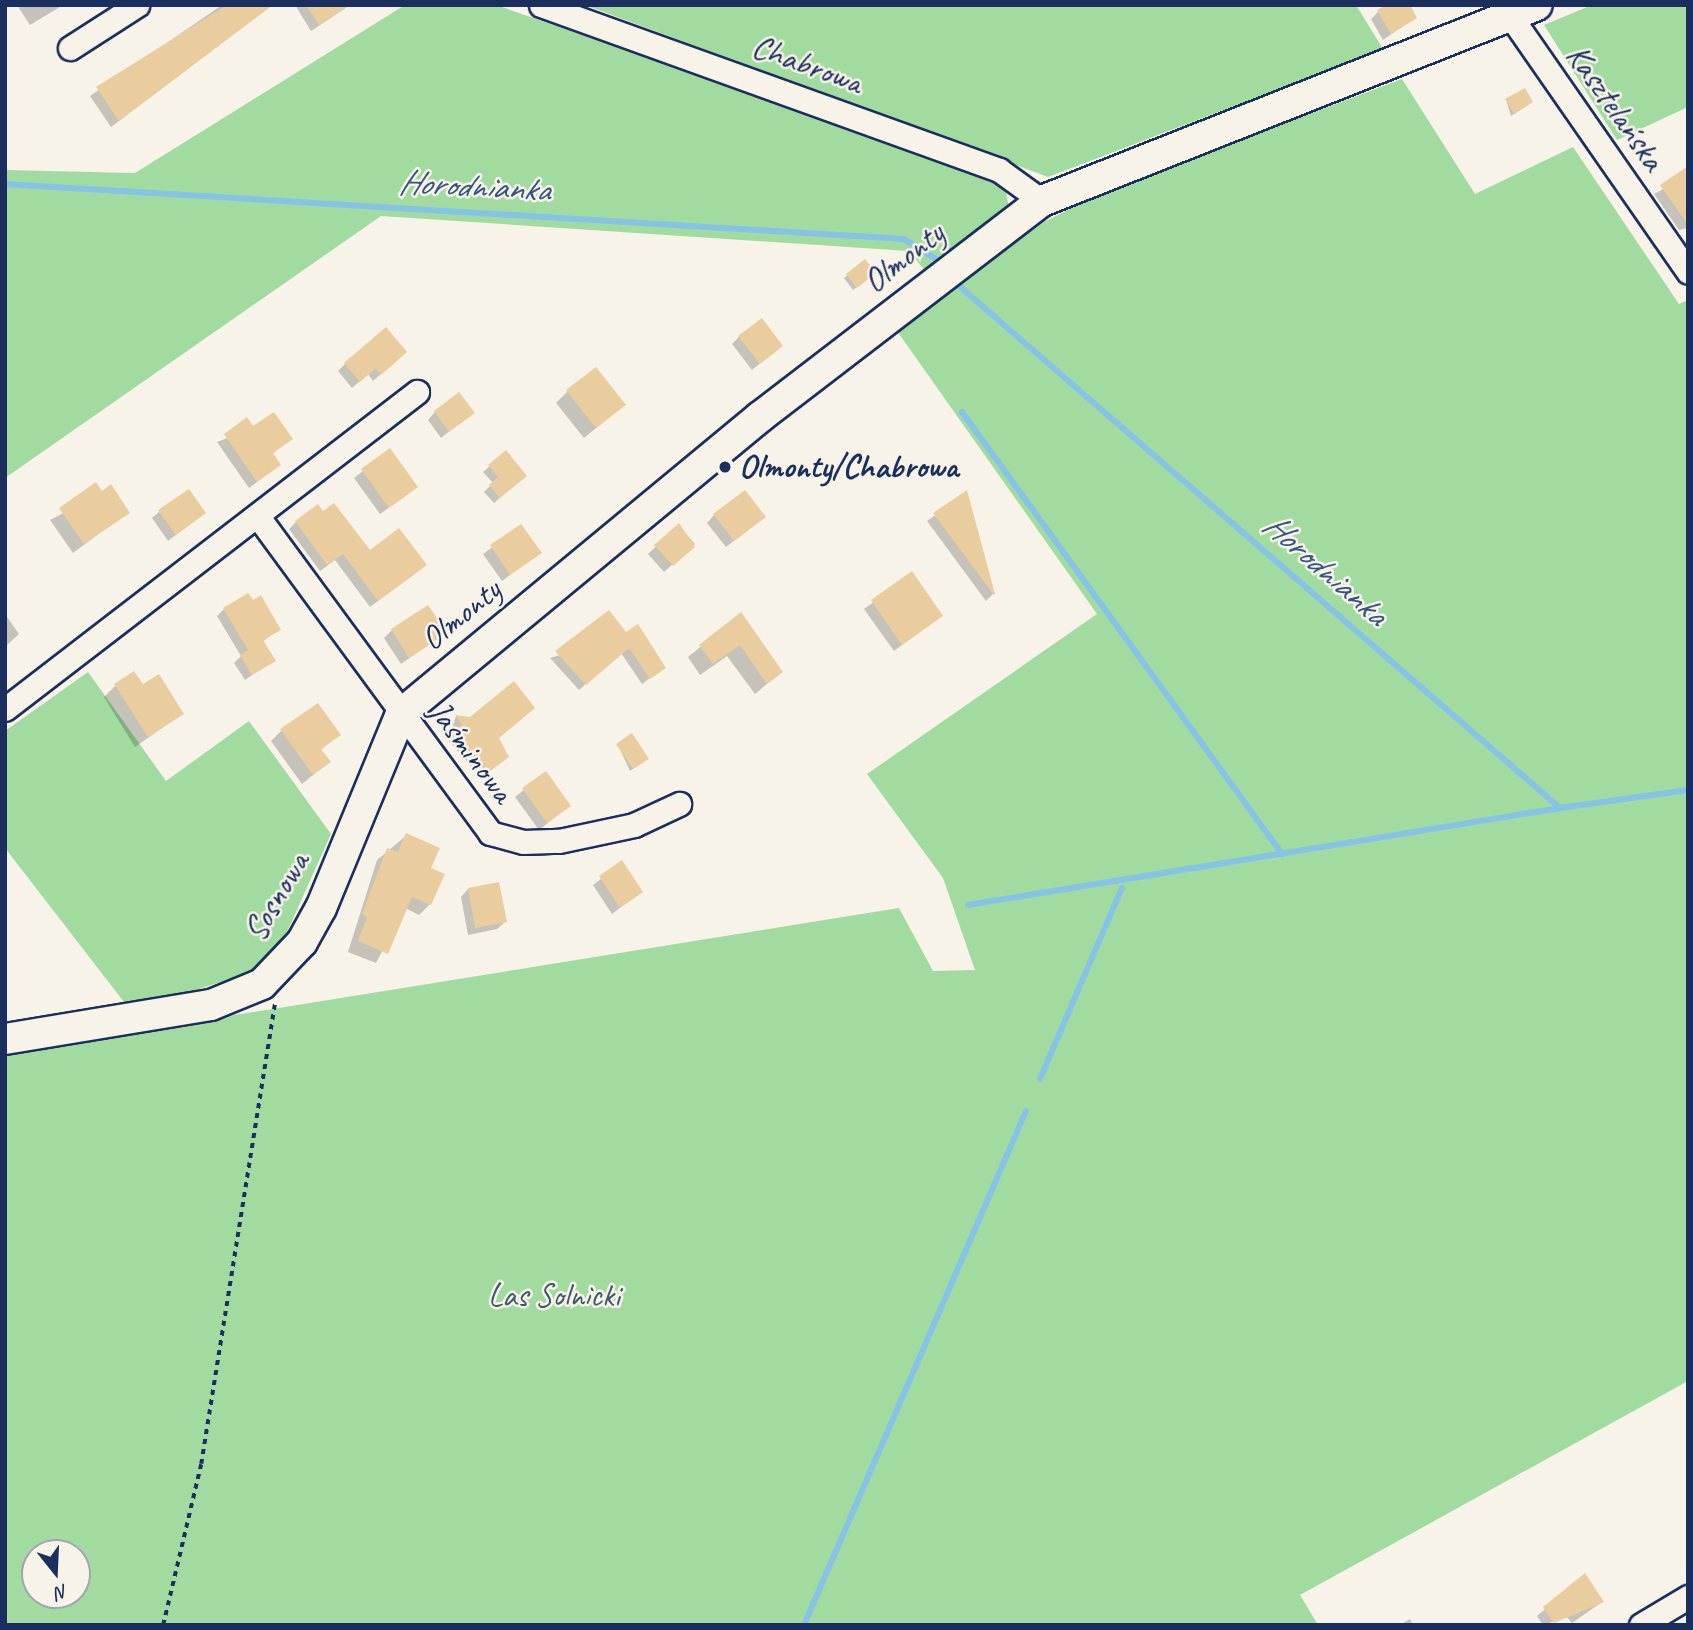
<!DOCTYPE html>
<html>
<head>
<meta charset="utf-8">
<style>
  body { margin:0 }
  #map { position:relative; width:1693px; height:1630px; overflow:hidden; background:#f7f3e8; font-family:Caveat,sans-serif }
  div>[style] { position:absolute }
  .green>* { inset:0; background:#a1dba0 }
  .shadow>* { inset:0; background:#0003 }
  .stream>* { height:6px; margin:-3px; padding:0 3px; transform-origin:3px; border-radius:3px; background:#86c3e6 }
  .building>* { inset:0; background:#eacd9e }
  .path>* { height:3.5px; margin-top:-1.75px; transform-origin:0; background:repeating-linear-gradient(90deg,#1b2f5e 0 5px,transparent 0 10px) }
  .roads { filter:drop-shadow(2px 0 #1b2f5e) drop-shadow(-2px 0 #1b2f5e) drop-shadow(0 2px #1b2f5e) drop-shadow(0 -2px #1b2f5e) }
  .minor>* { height:23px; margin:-11.5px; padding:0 11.5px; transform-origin:11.5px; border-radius:11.5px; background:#f7f3e8 }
  .tertiary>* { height:30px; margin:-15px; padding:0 15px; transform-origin:15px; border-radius:15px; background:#f7f3e8 }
  .dots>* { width:19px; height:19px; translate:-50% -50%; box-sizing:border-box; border:4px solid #f7f3e8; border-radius:50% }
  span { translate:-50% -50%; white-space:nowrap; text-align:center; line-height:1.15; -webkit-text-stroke:5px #f7f3e8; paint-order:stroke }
  .street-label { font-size:33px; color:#1b2f5e }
  .poi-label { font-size:33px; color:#1b2f5e; font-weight:700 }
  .left { translate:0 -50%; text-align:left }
  .park-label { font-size:33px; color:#3c5a6e }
  .water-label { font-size:35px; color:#365480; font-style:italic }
  .frame { position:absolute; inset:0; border:7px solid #1b2f5e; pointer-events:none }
  .north { position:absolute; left:21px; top:1539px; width:70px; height:70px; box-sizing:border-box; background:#f7f3e8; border:2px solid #9fa5b1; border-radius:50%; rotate:162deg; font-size:19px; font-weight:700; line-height:28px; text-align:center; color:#1b2f5e }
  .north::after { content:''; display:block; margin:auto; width:24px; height:32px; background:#1b2f5e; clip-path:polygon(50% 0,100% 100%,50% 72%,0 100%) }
</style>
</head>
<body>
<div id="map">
  <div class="green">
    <div style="clip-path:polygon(405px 5px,496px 5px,906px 147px,1005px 188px,1009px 208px,924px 269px,908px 251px,381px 216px,5px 478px,5px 170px,135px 173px)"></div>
    <div style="clip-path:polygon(585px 5px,1356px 5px,1383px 49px,1048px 177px)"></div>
    <div style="clip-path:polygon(1592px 5px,1688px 5px,1688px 107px,1617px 140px,1544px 25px)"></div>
    <div style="clip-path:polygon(evenodd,1402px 79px,1475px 194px,1573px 147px,1679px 304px,1688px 300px,1688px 1381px,1300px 1595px,1318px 1625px,5px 1625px,5px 1052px,899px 908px,933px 971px,975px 970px,943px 878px,867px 774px,1097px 614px,897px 331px,1044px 222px,1105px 191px,1402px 79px,35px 1553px,77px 1553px,77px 1595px,35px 1595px,35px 1553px)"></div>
    <div style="clip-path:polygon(88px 672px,166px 781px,249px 721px,331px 834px,282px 943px,248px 973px,190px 992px,124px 1002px,5px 848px,5px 731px)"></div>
  </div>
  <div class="shadow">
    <div style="clip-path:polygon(17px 5px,63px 5px,30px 25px)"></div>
    <div style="clip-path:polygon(222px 5px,272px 5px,111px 127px,90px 96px)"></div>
    <div style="clip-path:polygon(295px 5px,350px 5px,311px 31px)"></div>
    <div style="clip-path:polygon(1378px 12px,1415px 18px,1383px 40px,1371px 19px)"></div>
    <div style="clip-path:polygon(1506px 100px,1528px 105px,1511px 116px)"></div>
    <div style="clip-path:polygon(1688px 176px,1688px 228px,1679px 230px,1654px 194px)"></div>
    <div style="clip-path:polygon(865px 261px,871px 276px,853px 290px,844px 278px)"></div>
    <div style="clip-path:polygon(739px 337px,781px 346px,752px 370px,732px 344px)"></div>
    <div style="clip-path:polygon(397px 360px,373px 381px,368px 374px,352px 388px,338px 371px,345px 364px)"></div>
    <div style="clip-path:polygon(568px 391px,624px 405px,584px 438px,556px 403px)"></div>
    <div style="clip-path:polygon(435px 412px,472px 413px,441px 438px,428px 420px)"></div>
    <div style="clip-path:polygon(253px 428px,291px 439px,272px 454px,279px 465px,249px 488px,217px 442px)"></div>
    <div style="clip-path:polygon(390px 450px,408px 494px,380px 514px,354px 478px)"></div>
    <div style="clip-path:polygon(505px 453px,519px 481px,494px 503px,484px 492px,493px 483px,483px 472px)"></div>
    <div style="clip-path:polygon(102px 493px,128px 512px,73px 553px,50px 520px)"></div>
    <div style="clip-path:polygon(966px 493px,993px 594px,986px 601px,927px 521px)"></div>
    <div style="clip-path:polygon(160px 511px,204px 513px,168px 541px,152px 518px)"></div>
    <div style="clip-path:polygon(714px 515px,756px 524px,726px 547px,707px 523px)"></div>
    <div style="clip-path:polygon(296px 522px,369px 553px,417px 572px,370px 607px,335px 560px,320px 571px,289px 529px)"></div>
    <div style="clip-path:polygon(678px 525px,695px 544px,664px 572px,648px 554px)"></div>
    <div style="clip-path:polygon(521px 526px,539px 553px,502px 581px,483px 554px)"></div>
    <div style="clip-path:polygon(912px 574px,941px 616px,894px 651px,864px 609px)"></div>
    <div style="clip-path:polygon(224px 609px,279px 629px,262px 642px,274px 660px,245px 680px,234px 663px,241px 656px,217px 616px)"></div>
    <div style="clip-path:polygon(5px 614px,19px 634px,5px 647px)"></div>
    <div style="clip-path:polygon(740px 615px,781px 672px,755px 694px,727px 656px,700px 675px,688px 657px)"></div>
    <div style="clip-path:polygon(392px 630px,445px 633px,401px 664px,384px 638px)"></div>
    <div style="clip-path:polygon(626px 635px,664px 668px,642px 684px,621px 653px,579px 690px,550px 658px)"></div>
    <div style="clip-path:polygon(115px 686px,142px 687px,182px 714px,135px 747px,104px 697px)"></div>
    <div style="clip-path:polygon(456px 716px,471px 718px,497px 739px,507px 757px,481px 778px,448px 740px)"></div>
    <div style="clip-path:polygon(281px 731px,338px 735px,321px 750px,329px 762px,302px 784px,271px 741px)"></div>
    <div style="clip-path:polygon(618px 745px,644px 761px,630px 771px)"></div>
    <div style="clip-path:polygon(545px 773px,569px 806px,539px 830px,515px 797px)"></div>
    <div style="clip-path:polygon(407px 835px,429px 869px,430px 904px,419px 915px,405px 908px,376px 963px,348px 952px,377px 860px)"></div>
    <div style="clip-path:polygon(622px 863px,641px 891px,612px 914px,593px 885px)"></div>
    <div style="clip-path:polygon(468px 889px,505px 922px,497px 929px,468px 935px,461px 897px)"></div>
    <div style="clip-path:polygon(1585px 1575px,1602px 1602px,1572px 1623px,1567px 1617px,1543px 1625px,1537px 1616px)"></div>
    <div style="clip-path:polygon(1410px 1619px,1413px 1625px,1400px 1625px)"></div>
  </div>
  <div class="stream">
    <div style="left:5px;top:184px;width:901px;rotate:3.5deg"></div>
    <div style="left:904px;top:239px;width:36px;rotate:32deg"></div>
    <div style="left:958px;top:285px;width:797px;rotate:40.98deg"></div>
    <div style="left:1560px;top:808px;width:129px;rotate:-8deg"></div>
    <div style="left:962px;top:412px;width:546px;rotate:54.1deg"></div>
    <div style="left:968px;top:905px;width:600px;rotate:-9.31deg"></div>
    <div style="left:1040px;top:1079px;width:208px;rotate:-66.8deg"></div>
    <div style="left:804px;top:1625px;width:560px;rotate:-66.64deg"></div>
  </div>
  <div class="building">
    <div style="clip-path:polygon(227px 5px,273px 5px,119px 121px,96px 87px)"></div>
    <div style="clip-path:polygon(306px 5px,349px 5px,319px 25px)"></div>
    <div style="clip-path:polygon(1386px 5px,1410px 5px,1417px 18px,1391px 34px,1377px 10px)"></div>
    <div style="clip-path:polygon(1525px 88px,1533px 102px,1514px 114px,1505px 99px)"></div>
    <div style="clip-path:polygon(1688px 166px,1688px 225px,1660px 185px)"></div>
    <div style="clip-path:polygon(865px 259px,876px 273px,857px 288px,846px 274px)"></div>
    <div style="clip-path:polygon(762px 318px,783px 346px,760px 364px,738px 336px)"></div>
    <div style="clip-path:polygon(386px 327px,407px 352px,381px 375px,376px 368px,360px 382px,344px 363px)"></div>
    <div style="clip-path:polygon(596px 367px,626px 405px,596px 428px,566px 390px)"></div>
    <div style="clip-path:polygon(459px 392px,475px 413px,449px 432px,434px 411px)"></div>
    <div style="clip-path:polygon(274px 412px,293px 439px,273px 453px,281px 465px,257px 482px,224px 434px,247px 417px,253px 426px)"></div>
    <div style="clip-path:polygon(390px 448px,418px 487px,389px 508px,361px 469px)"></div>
    <div style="clip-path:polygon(506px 450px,527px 476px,500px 498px,489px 485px,498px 477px,488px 465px)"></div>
    <div style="clip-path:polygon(96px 482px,102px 491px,111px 484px,130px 513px,84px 544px,59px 508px)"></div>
    <div style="clip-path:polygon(189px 489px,206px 513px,176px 535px,158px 510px)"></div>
    <div style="clip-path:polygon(745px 490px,766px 517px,734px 541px,713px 514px)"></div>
    <div style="clip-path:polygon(967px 490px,995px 594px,994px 595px,933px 513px)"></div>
    <div style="clip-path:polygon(334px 503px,370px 550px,399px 528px,427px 565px,378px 601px,343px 554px,327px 565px,295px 521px,318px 504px,323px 511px)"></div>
    <div style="clip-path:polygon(679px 523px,695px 547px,673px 566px,654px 545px)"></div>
    <div style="clip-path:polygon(521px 524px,542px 553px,510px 575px,490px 545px)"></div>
    <div style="clip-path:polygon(912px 571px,943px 616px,902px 645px,871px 600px)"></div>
    <div style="clip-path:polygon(248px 593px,253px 600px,261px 595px,281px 630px,263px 640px,276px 661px,252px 675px,240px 655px,248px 650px,223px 608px)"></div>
    <div style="clip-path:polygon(428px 605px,447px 633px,409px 658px,391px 629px)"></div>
    <div style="clip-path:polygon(609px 610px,626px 632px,638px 624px,666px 668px,650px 679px,629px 648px,586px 685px,555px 651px)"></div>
    <div style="clip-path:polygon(741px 612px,783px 672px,767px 684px,740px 645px,713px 664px,699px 645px)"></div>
    <div style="clip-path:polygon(134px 671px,143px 684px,159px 674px,184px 714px,148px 737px,114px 684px)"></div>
    <div style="clip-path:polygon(514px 681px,535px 708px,499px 738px,509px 757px,489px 772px,454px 731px,462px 724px,455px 715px,470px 717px)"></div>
    <div style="clip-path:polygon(318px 703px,341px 735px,321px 749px,331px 762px,313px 775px,280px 729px)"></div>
    <div style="clip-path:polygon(632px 733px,649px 759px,633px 769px,616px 744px)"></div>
    <div style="clip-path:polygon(546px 771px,571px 806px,547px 823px,522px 788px)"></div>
    <div style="clip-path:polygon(406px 833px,440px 848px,431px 868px,445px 874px,431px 905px,412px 897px,388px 954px,358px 941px,367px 917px,362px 914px,387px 848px,398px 852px)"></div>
    <div style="clip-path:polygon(622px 860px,643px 892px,620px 908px,599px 876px)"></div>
    <div style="clip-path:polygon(499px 882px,507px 922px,475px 928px,468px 888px)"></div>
    <div style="clip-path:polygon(1585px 1573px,1604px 1602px,1554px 1623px,1543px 1607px)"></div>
  </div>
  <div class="path">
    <div style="left:163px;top:1625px;width:165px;rotate:-76.7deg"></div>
    <div style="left:201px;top:1464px;width:466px;rotate:-80.9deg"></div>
  </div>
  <div class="roads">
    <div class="minor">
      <div style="left:541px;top:5px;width:487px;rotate:19.8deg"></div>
      <div style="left:999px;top:170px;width:53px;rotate:35.8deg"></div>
      <div style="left:1511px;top:17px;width:310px;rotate:55.2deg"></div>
      <div style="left:70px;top:48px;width:80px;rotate:-32.7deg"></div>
      <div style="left:259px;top:518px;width:391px;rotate:53.7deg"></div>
      <div style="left:490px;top:833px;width:34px;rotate:15deg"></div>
      <div style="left:523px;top:842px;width:36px;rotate:-2deg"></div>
      <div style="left:559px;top:841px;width:77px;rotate:-12deg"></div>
      <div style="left:634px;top:825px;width:50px;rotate:-25deg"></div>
      <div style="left:5px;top:709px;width:520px;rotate:-37.58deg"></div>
      <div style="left:1641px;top:1625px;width:55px;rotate:-30.8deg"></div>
    </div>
    <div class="tertiary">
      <div style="left:5px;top:1039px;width:209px;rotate:-9.4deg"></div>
      <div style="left:211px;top:1005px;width:55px;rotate:-22.4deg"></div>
      <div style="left:262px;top:984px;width:58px;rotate:-46.4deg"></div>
      <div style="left:302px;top:942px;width:39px;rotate:-61deg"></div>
      <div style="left:321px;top:908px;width:210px;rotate:-67.6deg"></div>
      <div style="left:401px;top:714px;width:466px;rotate:-39.6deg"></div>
      <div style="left:760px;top:417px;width:355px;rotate:-37.5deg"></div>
      <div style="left:1042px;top:201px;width:532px;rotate:-21.6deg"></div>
    </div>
  </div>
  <div class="dots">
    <div style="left:725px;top:467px;background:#1b2f5e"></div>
  </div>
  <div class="street-label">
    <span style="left:807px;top:65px;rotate:20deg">Chabrowa</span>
    <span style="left:1615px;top:108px;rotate:55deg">Kasztelańska</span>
    <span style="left:904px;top:258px;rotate:-38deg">Olmonty</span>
    <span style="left:461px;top:615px;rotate:-39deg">Olmonty</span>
    <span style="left:471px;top:752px;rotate:53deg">Jaśminowa</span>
    <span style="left:277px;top:897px;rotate:-60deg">Sosnowa</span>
  </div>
  <div class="poi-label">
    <span class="left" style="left:739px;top:467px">Olmonty/Chabrowa</span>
  </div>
  <div class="park-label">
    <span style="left:554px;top:1296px">Las Solnicki</span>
  </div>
  <div class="water-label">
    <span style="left:474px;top:186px;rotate:3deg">Horodnianka</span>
    <span style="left:1325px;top:569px;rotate:41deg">Horodnianka</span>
  </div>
  <div class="frame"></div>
  <div class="north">N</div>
</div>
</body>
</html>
